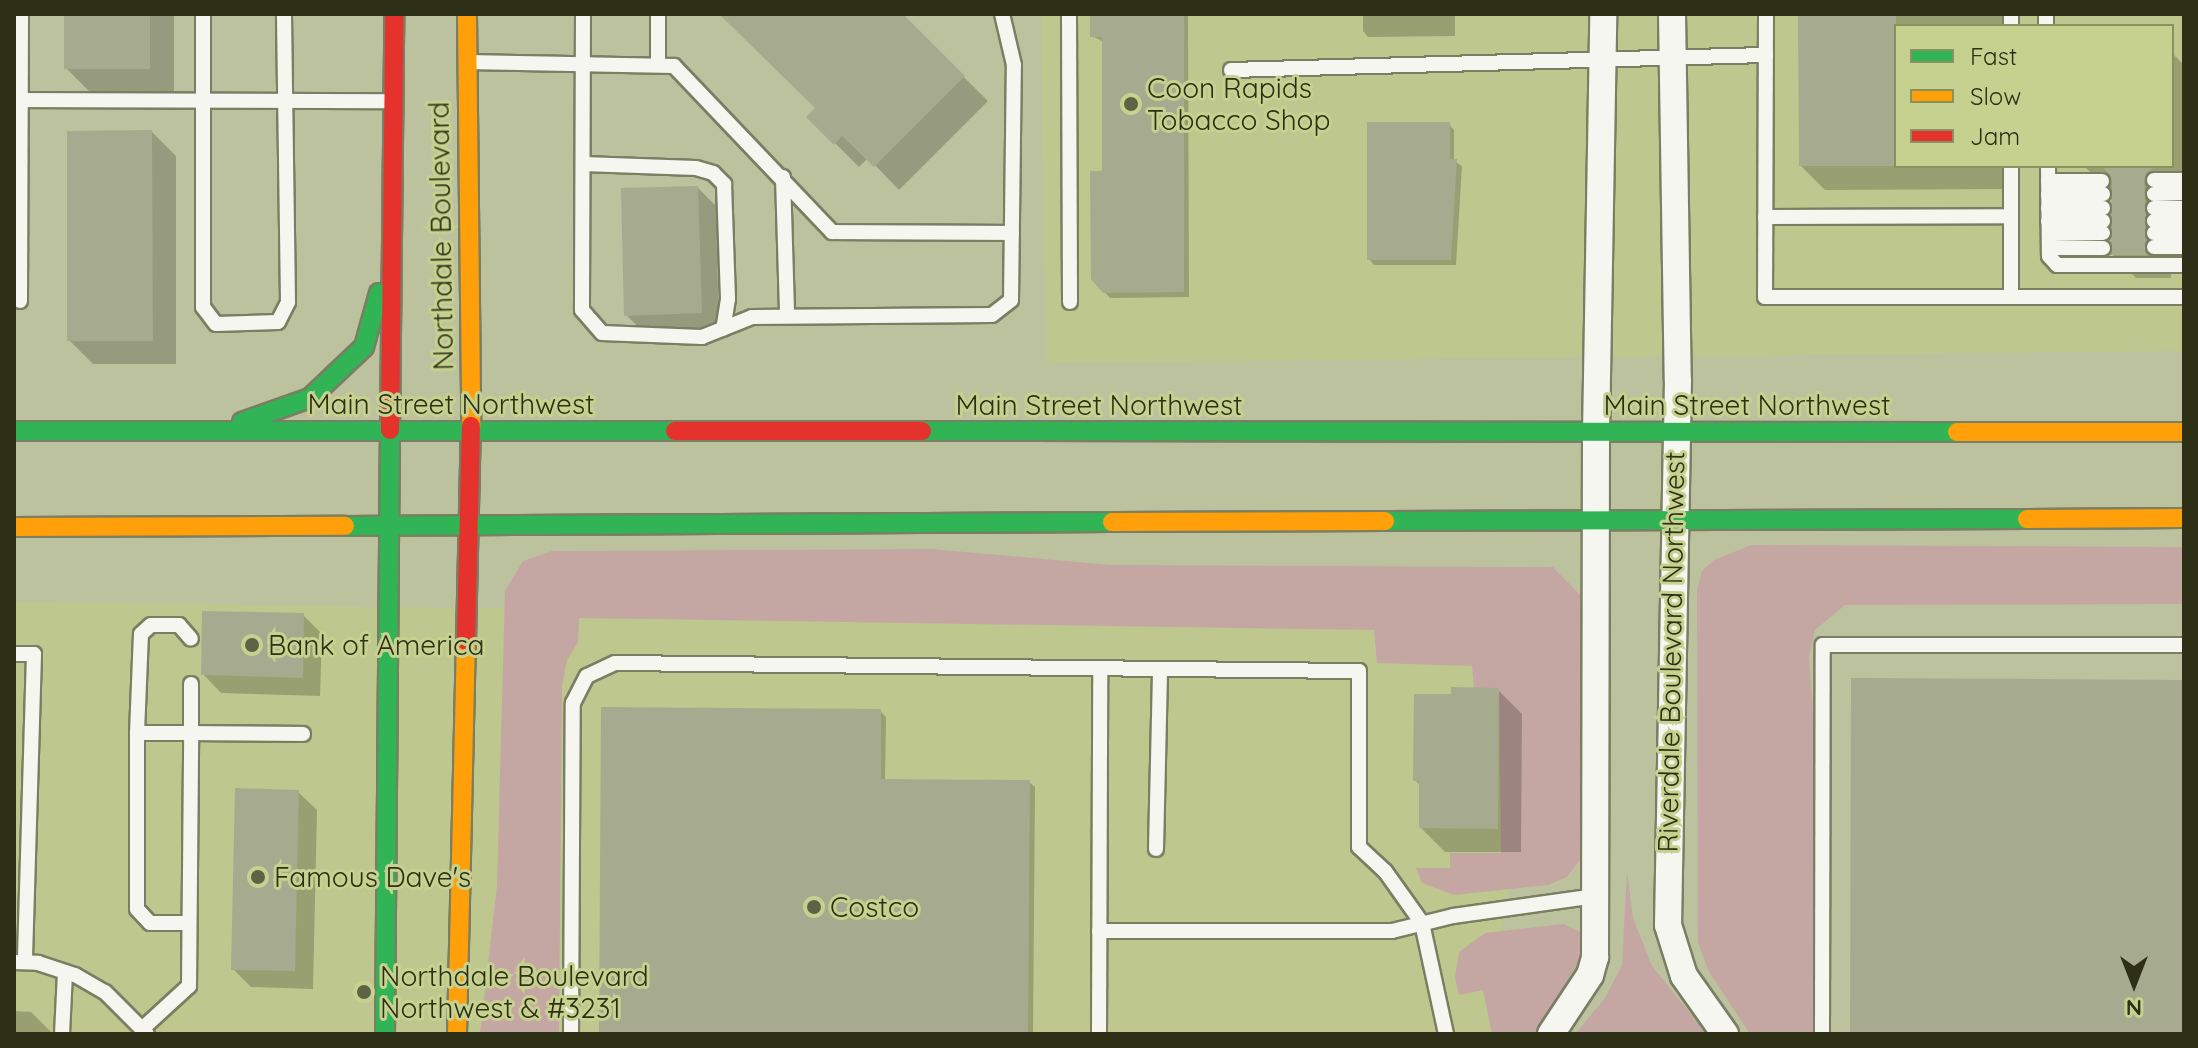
<!DOCTYPE html>
<html>
<head>
<meta charset="utf-8">
<style>
  body { margin:0 }
  #map { position:relative; width:2198px; height:1048px; overflow:hidden; background:#bcc29e; font-family:Quicksand,sans-serif }
  div>[style] { position:absolute }
  .built>* { inset:0; background:#bec78e }
  .green>* { inset:0; background:#c4a7a2 }
  .shadow>* { inset:0; background:#0003 }
  .building>* { inset:0; background:#a6aa8e }
  .roads { filter:drop-shadow(2px 0 #7a7e62) drop-shadow(-2px 0 #7a7e62) drop-shadow(0 2px #7a7e62) drop-shadow(0 -2px #7a7e62) }
  .lane>* { height:14px; margin:-7px; padding:0 7px; transform-origin:7px; border-radius:7px; background:#f5f6f0 }
  .street>* { height:26px; margin:-13px; padding:0 13px; transform-origin:13px; border-radius:13px; background:#f5f6f0 }
  .fast>* { height:18px; margin:-9px; padding:0 9px; transform-origin:9px; border-radius:9px; background:#30b455 }
  .slow>* { height:18px; margin:-9px; padding:0 9px; transform-origin:9px; border-radius:9px; background:#ff9f0a }
  .jam>* { height:18px; margin:-9px; padding:0 9px; transform-origin:9px; border-radius:9px; background:#e5322d }
  .dots>* { width:22px; height:22px; translate:-50% -50%; box-sizing:border-box; border:4px solid #c7d18f; border-radius:50% }
  span { translate:-50% -50%; white-space:nowrap; text-align:center; line-height:1.15; -webkit-text-stroke:6px #c7d18f; paint-order:stroke }
  .poi-label { font-size:28px; color:#2d3016 }
  .left { translate:0 -50%; text-align:left }
  .street-label { font-size:28px; color:#2d3016 }
  .frame { position:absolute; inset:0; border:16px solid #2d3016; pointer-events:none }
  .legend { position:absolute; left:1894px; top:24px; width:280px; height:144px; box-sizing:border-box; background:#c7d18f; border:2px solid #89915f; margin:0; padding:10px 14px; list-style:none; font-size:24px; color:#2d3016 }
  .legend li { display:flex; align-items:center; gap:16px; height:40px }
  .legend b { width:40px; border:2px solid #89915f }
  .north { position:absolute; left:2094px; top:944px; width:80px; height:80px; -webkit-text-stroke:6px #c7d18f; paint-order:stroke; rotate:180deg; font-size:22px; font-weight:700; line-height:32px; text-align:center; color:#2d3016 }
  .north::after { content:''; display:block; margin:auto; width:28px; height:36px; background:#2d3016; clip-path:polygon(50% 0,100% 100%,50% 72%,0 100%) }
</style>
</head>
<body>
<div id="map">
  <div class="built">
    <div style="clip-path:polygon(evenodd,1041px 14px,2184px 14px,2184px 351px,1046px 363px,1041px 14px,1896px 26px,2172px 26px,2172px 166px,1896px 166px,1896px 26px)"></div>
    <div style="clip-path:polygon(14px 602px,1514px 622px,1511px 875px,1493px 972px,1500px 1034px,14px 1034px)"></div>
  </div>
  <div class="green">
    <div style="clip-path:polygon(1751px 545px,2184px 547px,2184px 604px,1845px 605px,1815px 630px,1809px 656px,1816px 751px,1816px 1034px,1750px 1034px,1709px 972px,1698px 943px,1697px 590px,1702px 571px,1714px 560px)"></div>
    <div style="clip-path:polygon(932px 549px,1110px 565px,1553px 567px,1583px 598px,1583px 856px,1567px 877px,1548px 885px,1454px 895px,1422px 883px,1416px 868px,1450px 868px,1450px 853px,1501px 853px,1499px 691px,1474px 688px,1472px 666px,1377px 663px,1374px 630px,579px 618px,578px 642px,567px 660px,562px 686px,559px 1034px,480px 1034px,497px 885px,505px 591px,523px 561px,552px 551px)"></div>
    <div style="clip-path:polygon(1627px 871px,1633px 918px,1652px 966px,1707px 1034px,1575px 1034px,1605px 998px,1622px 965px)"></div>
    <div style="clip-path:polygon(1564px 924px,1580px 932px,1580px 960px,1535px 1034px,1492px 1034px,1483px 990px,1459px 995px,1455px 977px,1459px 952px,1485px 933px)"></div>
  </div>
  <div class="shadow">
    <div style="clip-path:polygon(66px 14px,174px 14px,174px 92px,90px 92px,66px 68px)"></div>
    <div style="clip-path:polygon(726px 14px,900px 14px,988px 101px,899px 190px,868px 158px,859px 167px,809px 117px,817px 108px)"></div>
    <div style="clip-path:polygon(1092px 14px,1188px 14px,1189px 297px,1110px 298px,1093px 279px,1104px 173px,1104px 42px,1092px 36px)"></div>
    <div style="clip-path:polygon(1363px 14px,1455px 14px,1455px 36px,1368px 37px,1363px 31px)"></div>
    <div style="clip-path:polygon(1800px 14px,2007px 14px,2007px 26px,1896px 26px,1896px 166px,2007px 166px,2008px 189px,1825px 190px,1801px 166px)"></div>
    <div style="clip-path:polygon(2174px 55px,2184px 65px,2184px 194px,2174px 194px,2167px 204px,2171px 278px,2136px 278px,2112px 254px,2113px 195px,2084px 166px,2172px 166px)"></div>
    <div style="clip-path:polygon(1449px 124px,1454px 130px,1454px 161px,1462px 166px,1456px 265px,1374px 265px,1369px 259px)"></div>
    <div style="clip-path:polygon(152px 132px,176px 156px,176px 364px,93px 364px,69px 340px)"></div>
    <div style="clip-path:polygon(698px 188px,716px 206px,719px 331px,645px 333px,626px 315px)"></div>
    <div style="clip-path:polygon(303px 615px,322px 634px,320px 696px,221px 693px,203px 674px)"></div>
    <div style="clip-path:polygon(1498px 690px,1522px 714px,1521px 852px,1445px 852px,1421px 828px,1421px 786px,1415px 780px,1453px 696px)"></div>
    <div style="clip-path:polygon(880px 711px,886px 717px,885px 781px,1029px 782px,1035px 787px,1033px 1034px,601px 1034px)"></div>
    <div style="clip-path:polygon(298px 792px,317px 810px,313px 989px,251px 987px,233px 969px)"></div>
    <div style="clip-path:polygon(14px 1011px,31px 1012px,53px 1034px,14px 1034px)"></div>
  </div>
  <div class="building">
    <div style="clip-path:polygon(64px 14px,150px 14px,150px 69px,64px 69px)"></div>
    <div style="clip-path:polygon(719px 14px,903px 14px,965px 76px,874px 167px,842px 136px,834px 145px,806px 117px,815px 108px)"></div>
    <div style="clip-path:polygon(1090px 14px,1184px 14px,1184px 292px,1103px 293px,1091px 279px,1090px 171px,1102px 171px,1102px 37px,1090px 37px)"></div>
    <div style="clip-path:polygon(1798px 14px,1896px 14px,1896px 166px,1799px 166px)"></div>
    <div style="clip-path:polygon(1367px 122px,1450px 122px,1450px 159px,1457px 159px,1451px 260px,1367px 260px)"></div>
    <div style="clip-path:polygon(152px 130px,153px 341px,67px 341px,67px 131px)"></div>
    <div style="clip-path:polygon(2103px 166px,2154px 166px,2144px 179px,2148px 255px,2110px 255px,2112px 180px)"></div>
    <div style="clip-path:polygon(698px 186px,702px 313px,624px 316px,621px 188px)"></div>
    <div style="clip-path:polygon(202px 611px,304px 613px,303px 678px,201px 675px)"></div>
    <div style="clip-path:polygon(1851px 678px,2184px 680px,2184px 1034px,1850px 1034px)"></div>
    <div style="clip-path:polygon(1451px 687px,1499px 688px,1498px 829px,1419px 828px,1419px 781px,1413px 781px,1414px 694px,1451px 694px)"></div>
    <div style="clip-path:polygon(601px 707px,881px 709px,881px 779px,1030px 780px,1028px 1034px,599px 1034px)"></div>
    <div style="clip-path:polygon(235px 788px,299px 790px,295px 971px,231px 970px)"></div>
  </div>
  <div class="roads">
    <div class="lane">
      <div style="left:203px;top:14px;width:293px;rotate:90deg"></div>
      <div style="left:203px;top:307px;width:21px;rotate:53deg"></div>
      <div style="left:216px;top:324px;width:62px;rotate:-1.8deg"></div>
      <div style="left:278px;top:322px;width:22px;rotate:-63deg"></div>
      <div style="left:288px;top:302px;width:288px;rotate:-90.8deg"></div>
      <div style="left:583px;top:14px;width:296px;rotate:90.2deg"></div>
      <div style="left:582px;top:310px;width:30px;rotate:49deg"></div>
      <div style="left:602px;top:333px;width:100px;rotate:2.3deg"></div>
      <div style="left:702px;top:337px;width:54px;rotate:-21.8deg"></div>
      <div style="left:752px;top:317px;width:240px;rotate:-0.5deg"></div>
      <div style="left:992px;top:315px;width:24px;rotate:-38deg"></div>
      <div style="left:1011px;top:300px;width:235px;rotate:-89.3deg"></div>
      <div style="left:1014px;top:65px;width:52px;rotate:-103.2deg"></div>
      <div style="left:658px;top:14px;width:51px;rotate:90deg"></div>
      <div style="left:1069px;top:14px;width:288px;rotate:89.8deg"></div>
      <div style="left:1766px;top:14px;width:283px;rotate:90.2deg"></div>
      <div style="left:1765px;top:297px;width:419px"></div>
      <div style="left:2011px;top:14px;width:12px;rotate:90deg"></div>
      <div style="left:2046px;top:14px;width:12px;rotate:90deg"></div>
      <div style="left:467px;top:62px;width:207px;rotate:1.1deg"></div>
      <div style="left:674px;top:66px;width:229px;rotate:46.4deg"></div>
      <div style="left:832px;top:232px;width:180px;rotate:0.3deg"></div>
      <div style="left:1231px;top:70px;width:535px;rotate:-1.61deg"></div>
      <div style="left:14px;top:100px;width:378px;rotate:0.2deg"></div>
      <div style="left:583px;top:164px;width:113px;rotate:2deg"></div>
      <div style="left:696px;top:168px;width:18px;rotate:16deg"></div>
      <div style="left:713px;top:173px;width:16px;rotate:45deg"></div>
      <div style="left:724px;top:184px;width:115px;rotate:88deg"></div>
      <div style="left:728px;top:299px;width:30px;rotate:99deg"></div>
      <div style="left:2011px;top:166px;width:131px;rotate:90deg"></div>
      <div style="left:2048px;top:166px;width:90px;rotate:89.4deg"></div>
      <div style="left:2049px;top:256px;width:12px;rotate:48deg"></div>
      <div style="left:2057px;top:265px;width:127px"></div>
      <div style="left:783px;top:177px;width:138px;rotate:88.3deg"></div>
      <div style="left:2154px;top:180px;width:30px"></div>
      <div style="left:2048px;top:181px;width:54px"></div>
      <div style="left:2154px;top:194px;width:30px;rotate:-2deg"></div>
      <div style="left:2048px;top:195px;width:55px;rotate:-1deg"></div>
      <div style="left:2048px;top:208px;width:55px"></div>
      <div style="left:2154px;top:208px;width:30px"></div>
      <div style="left:1765px;top:217px;width:246px;rotate:-0.2deg"></div>
      <div style="left:2048px;top:221px;width:55px"></div>
      <div style="left:2154px;top:221px;width:30px;rotate:-2deg"></div>
      <div style="left:2154px;top:233px;width:30px"></div>
      <div style="left:2049px;top:234px;width:54px;rotate:-1.1deg"></div>
      <div style="left:2154px;top:247px;width:30px"></div>
      <div style="left:2049px;top:248px;width:54px"></div>
      <div style="left:20px;top:301px;width:287px;rotate:-89.8deg"></div>
      <div style="left:14px;top:654px;width:20px"></div>
      <div style="left:34px;top:654px;width:308px;rotate:91.7deg"></div>
      <div style="left:137px;top:733px;width:54px"></div>
      <div style="left:191px;top:733px;width:49px;rotate:-90deg"></div>
      <div style="left:1156px;top:849px;width:180px;rotate:-88.7deg"></div>
      <div style="left:189px;top:923px;width:39px;rotate:180deg"></div>
      <div style="left:150px;top:923px;width:19px;rotate:-133deg"></div>
      <div style="left:137px;top:909px;width:176px;rotate:-90deg"></div>
      <div style="left:137px;top:733px;width:99px;rotate:-87.7deg"></div>
      <div style="left:141px;top:634px;width:13px;rotate:-42deg"></div>
      <div style="left:151px;top:625px;width:28px"></div>
      <div style="left:179px;top:625px;width:18px;rotate:49deg"></div>
      <div style="left:1099px;top:931px;width:293px"></div>
      <div style="left:1392px;top:931px;width:63px;rotate:-13.8deg"></div>
      <div style="left:1453px;top:916px;width:144px;rotate:-8deg"></div>
      <div style="left:14px;top:962px;width:24px;rotate:2deg"></div>
      <div style="left:38px;top:963px;width:39px;rotate:18deg"></div>
      <div style="left:75px;top:975px;width:34px;rotate:30deg"></div>
      <div style="left:105px;top:992px;width:59px;rotate:45deg"></div>
      <div style="left:142px;top:1029px;width:64px;rotate:-42.5deg"></div>
      <div style="left:189px;top:986px;width:253px;rotate:-89.5deg"></div>
      <div style="left:191px;top:733px;width:112px;rotate:0.5deg"></div>
      <div style="left:62px;top:1034px;width:62px;rotate:-87.2deg"></div>
      <div style="left:571px;top:1034px;width:331px;rotate:-89.7deg"></div>
      <div style="left:573px;top:703px;width:30px;rotate:-63deg"></div>
      <div style="left:587px;top:676px;width:31px;rotate:-25deg"></div>
      <div style="left:615px;top:663px;width:744px;rotate:0.62deg"></div>
      <div style="left:1359px;top:671px;width:176px;rotate:90deg"></div>
      <div style="left:1359px;top:847px;width:35px;rotate:43deg"></div>
      <div style="left:1385px;top:871px;width:64px;rotate:54.6deg"></div>
      <div style="left:1422px;top:923px;width:114px;rotate:77.8deg"></div>
      <div style="left:1099px;top:1034px;width:365px;rotate:-89.8deg"></div>
      <div style="left:1822px;top:1034px;width:389px;rotate:-89.9deg"></div>
      <div style="left:1823px;top:645px;width:361px"></div>
    </div>
    <div class="street">
      <div style="left:1672px;top:14px;width:366px;rotate:89.1deg"></div>
      <div style="left:1678px;top:380px;width:545px;rotate:91.05deg"></div>
      <div style="left:1668px;top:925px;width:53px;rotate:72.6deg"></div>
      <div style="left:1684px;top:976px;width:71px;rotate:54.7deg"></div>
      <div style="left:1551px;top:1034px;width:71px;rotate:-56.5deg"></div>
      <div style="left:1590px;top:975px;width:19px;rotate:-74deg"></div>
      <div style="left:1595px;top:957px;width:523px;rotate:-89.89deg"></div>
      <div style="left:1596px;top:434px;width:420px;rotate:-89deg"></div>
    </div>
    <div class="fast">
      <div style="left:242px;top:422px;width:72px;rotate:-19.4deg"></div>
      <div style="left:310px;top:398px;width:74px;rotate:-43.4deg"></div>
      <div style="left:364px;top:347px;width:56px;rotate:-74.5deg"></div>
      <div style="left:14px;top:431px;width:661px"></div>
      <div style="left:922px;top:431px;width:1035px;rotate:0.06deg"></div>
      <div style="left:1385px;top:521px;width:642px;rotate:-0.18deg"></div>
      <div style="left:345px;top:526px;width:767px;rotate:-0.3deg"></div>
      <div style="left:385px;top:1034px;width:604px;rotate:-89.53deg"></div>
    </div>
    <div class="slow">
      <div style="left:467px;top:14px;width:412px;rotate:89.4deg"></div>
      <div style="left:1957px;top:432px;width:227px"></div>
      <div style="left:2027px;top:519px;width:157px;rotate:-0.4deg"></div>
      <div style="left:1112px;top:522px;width:273px;rotate:-0.2deg"></div>
      <div style="left:14px;top:527px;width:331px;rotate:-0.2deg"></div>
      <div style="left:457px;top:1034px;width:393px;rotate:-88.7deg"></div>
    </div>
    <div class="jam">
      <div style="left:390px;top:430px;width:416px;rotate:-89.4deg"></div>
      <div style="left:675px;top:431px;width:247px"></div>
      <div style="left:466px;top:641px;width:215px;rotate:-88.7deg"></div>
    </div>
  </div>
  <div class="dots">
    <div style="left:1131px;top:104px;background:#5f6346"></div>
    <div style="left:252px;top:645px;background:#5f6346"></div>
    <div style="left:258px;top:877px;background:#5f6346"></div>
    <div style="left:814px;top:907px;background:#5f6346"></div>
    <div style="left:364px;top:992px;background:#5f6346"></div>
  </div>
  <div class="poi-label">
    <span class="left" style="left:1147px;top:104px">Coon Rapids<br>Tobacco Shop</span>
    <span class="left" style="left:268px;top:645px">Bank of America</span>
    <span class="left" style="left:274px;top:877px">Famous Dave's</span>
    <span class="left" style="left:830px;top:907px">Costco</span>
    <span class="left" style="left:380px;top:992px">Northdale Boulevard<br>Northwest &amp; #3231</span>
  </div>
  <div class="street-label">
    <span style="left:441px;top:236px;rotate:-91deg">Northdale Boulevard</span>
    <span style="left:451px;top:404px">Main Street Northwest</span>
    <span style="left:1099px;top:405px">Main Street Northwest</span>
    <span style="left:1747px;top:405px">Main Street Northwest</span>
    <span style="left:1671px;top:652px;rotate:-89deg">Riverdale Boulevard Northwest</span>
  </div>
  <div class="frame"></div>
  <ul class="legend">
  <li><b style="height:10px;background:#30b455"></b>Fast</li>
  <li><b style="height:10px;background:#ff9f0a"></b>Slow</li>
  <li><b style="height:10px;background:#e5322d"></b>Jam</li>
  </ul>
  <div class="north">N</div>
</div>
</body>
</html>
